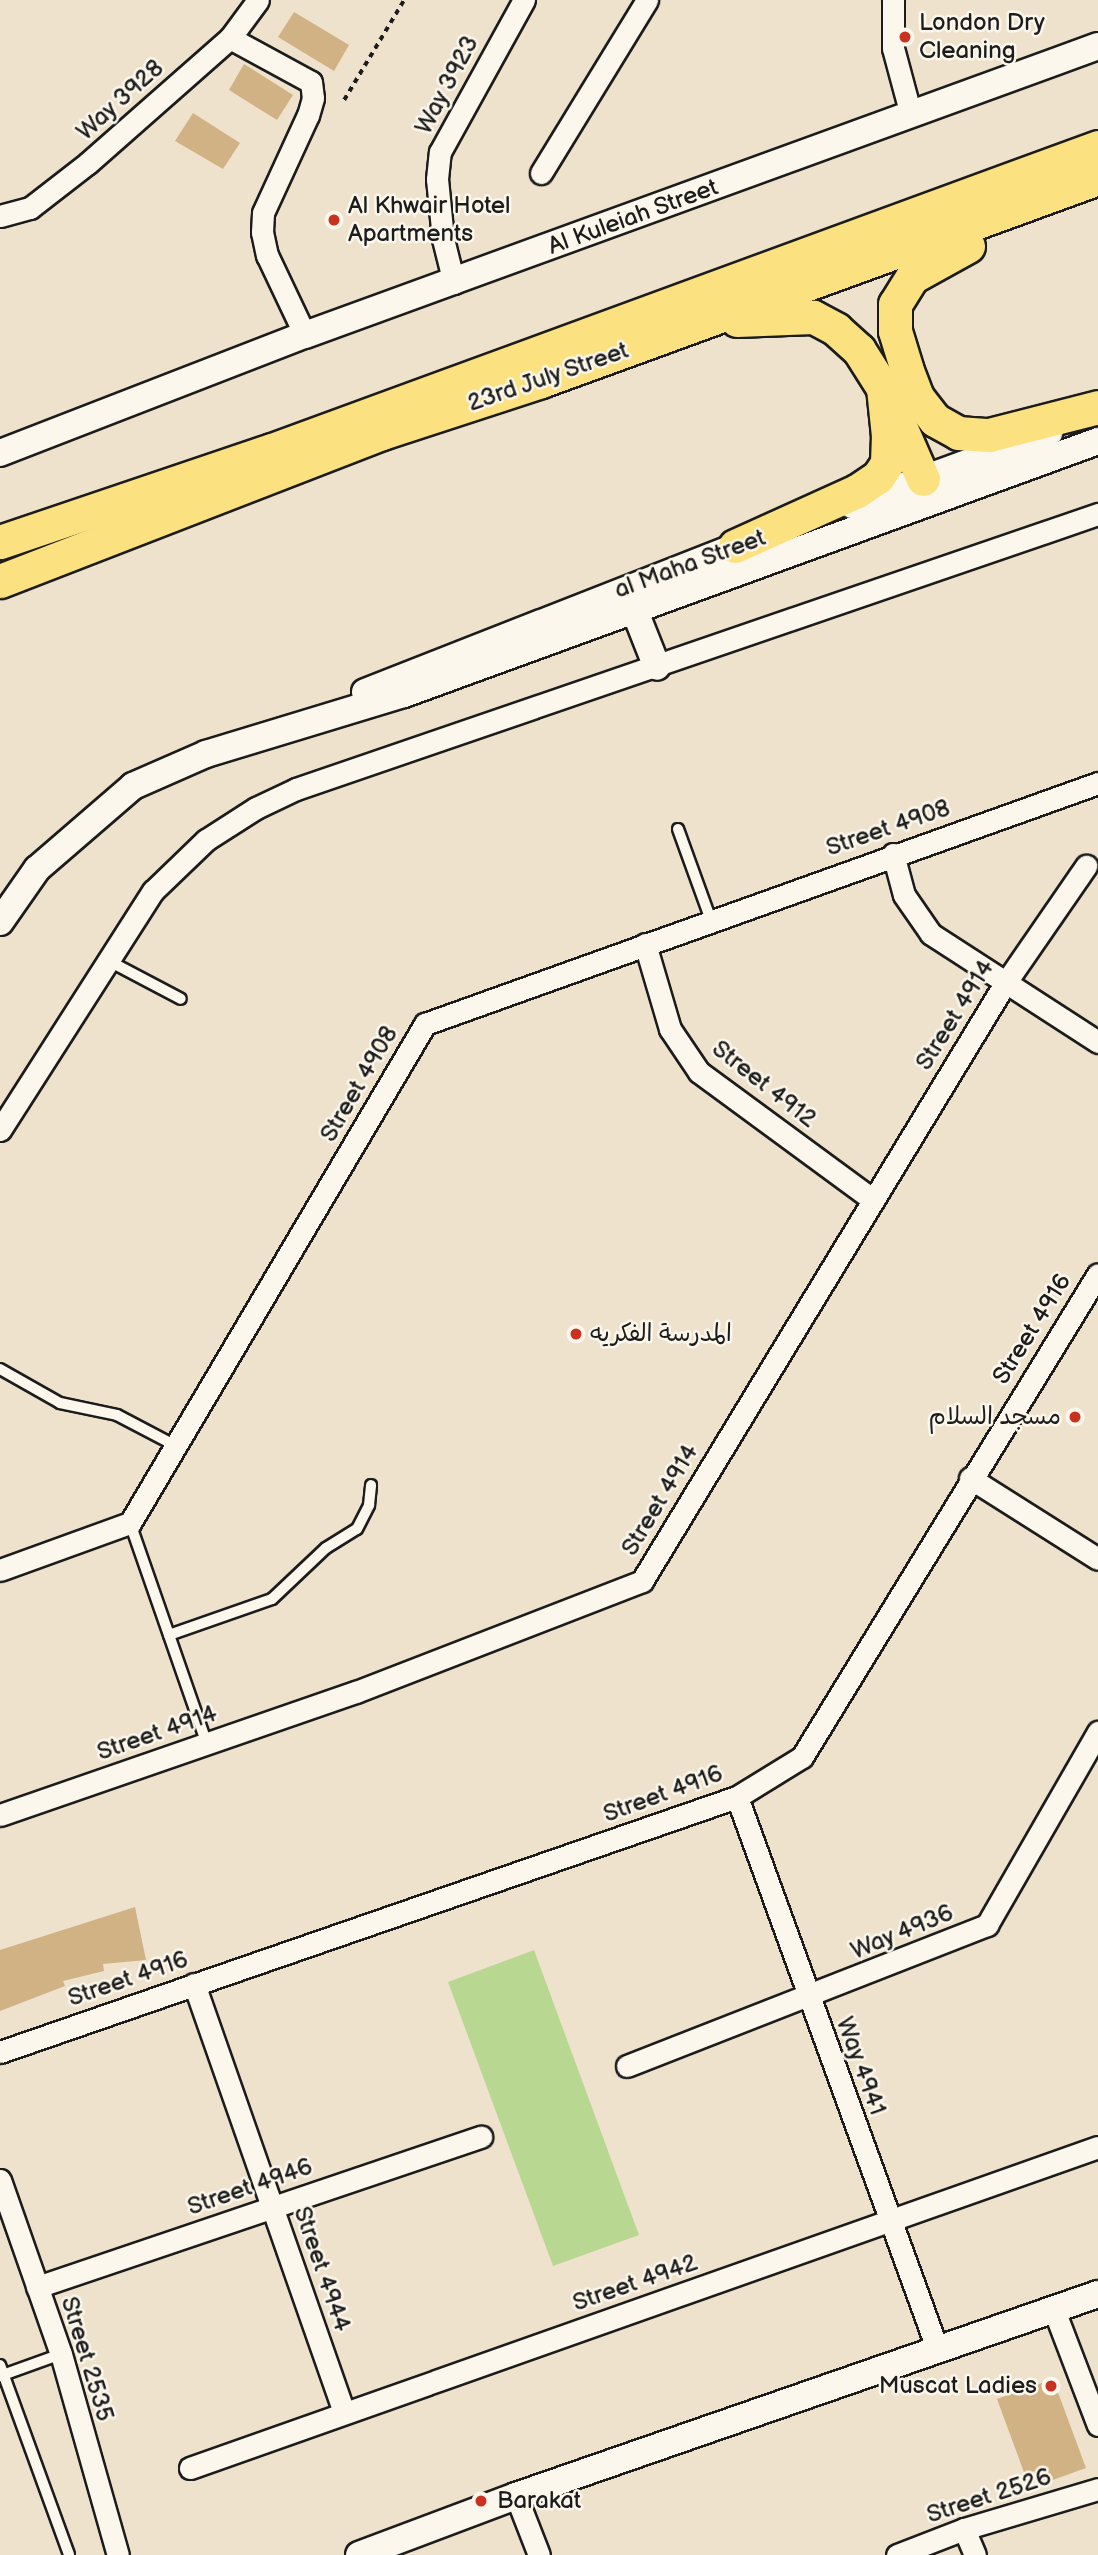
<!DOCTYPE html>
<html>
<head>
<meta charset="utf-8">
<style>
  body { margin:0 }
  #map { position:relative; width:1098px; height:2555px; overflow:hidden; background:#eee2cd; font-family:"Balsamiq Sans","Playpen Sans Arabic",sans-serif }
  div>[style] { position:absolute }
  .green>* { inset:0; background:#b8d892 }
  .building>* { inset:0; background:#d0b284 }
  .path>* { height:3.5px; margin-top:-1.75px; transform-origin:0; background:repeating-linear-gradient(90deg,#1c1c1c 0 5px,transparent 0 10px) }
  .roads { filter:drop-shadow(2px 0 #1c1c1c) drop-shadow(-2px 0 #1c1c1c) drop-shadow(0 2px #1c1c1c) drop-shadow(0 -2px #1c1c1c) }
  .service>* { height:10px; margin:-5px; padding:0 5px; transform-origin:5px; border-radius:5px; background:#fbf7ec }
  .minor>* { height:21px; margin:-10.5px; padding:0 10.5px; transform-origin:10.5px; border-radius:10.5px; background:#fbf7ec }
  .tertiary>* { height:26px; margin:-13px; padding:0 13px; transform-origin:13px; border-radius:13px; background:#fbf7ec }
  .primary>* { height:33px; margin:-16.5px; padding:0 16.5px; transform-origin:16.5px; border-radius:16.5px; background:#fbe180 }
  .dots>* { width:19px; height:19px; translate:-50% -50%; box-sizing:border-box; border:4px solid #fbf7ec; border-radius:50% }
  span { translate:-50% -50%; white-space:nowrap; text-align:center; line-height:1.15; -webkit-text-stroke:5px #fbf7ec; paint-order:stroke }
  .poi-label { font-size:24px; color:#1c1c1c }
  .left { translate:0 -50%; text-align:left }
  .right { translate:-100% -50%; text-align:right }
  .street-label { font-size:24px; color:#1c1c1c }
</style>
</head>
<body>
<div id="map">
  <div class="green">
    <div style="clip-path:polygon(534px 1950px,639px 2235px,553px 2266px,448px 1982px)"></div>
  </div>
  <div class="building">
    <div style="clip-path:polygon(294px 12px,349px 45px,334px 71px,278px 37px)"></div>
    <div style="clip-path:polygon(244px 64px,293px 95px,277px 120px,229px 90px)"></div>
    <div style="clip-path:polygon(193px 113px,240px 143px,223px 169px,175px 141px)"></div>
    <div style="clip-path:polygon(135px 1907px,146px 1960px,103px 1964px,104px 1971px,63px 1981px,65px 1986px,0 2011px,0 1950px)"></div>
    <div style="clip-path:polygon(1053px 2379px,1086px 2468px,1039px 2485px,1034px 2471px,1025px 2475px,997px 2399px)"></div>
  </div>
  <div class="path">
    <div style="left:344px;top:100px;width:117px;rotate:-59deg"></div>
  </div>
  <div class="roads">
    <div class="service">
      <div style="left:678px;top:829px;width:97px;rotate:70.1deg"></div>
      <div style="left:109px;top:961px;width:81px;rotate:27.8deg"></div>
      <div style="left:0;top:1369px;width:69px;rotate:29.5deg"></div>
      <div style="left:60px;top:1403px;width:58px;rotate:11.9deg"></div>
      <div style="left:117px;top:1415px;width:67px;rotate:27.7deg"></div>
      <div style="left:130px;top:1523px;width:234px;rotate:70.8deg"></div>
      <div style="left:169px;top:1635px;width:109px;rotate:-19.3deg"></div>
      <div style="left:272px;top:1599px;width:74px;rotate:-43.4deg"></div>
      <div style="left:326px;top:1548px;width:36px;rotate:-32deg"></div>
      <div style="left:357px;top:1529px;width:27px;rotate:-63deg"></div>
      <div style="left:369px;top:1505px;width:20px;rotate:-84deg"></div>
      <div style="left:0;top:2365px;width:202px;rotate:70deg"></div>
      <div style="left:0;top:2376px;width:65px;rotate:-19.8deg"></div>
    </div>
    <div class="minor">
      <div style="left:893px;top:0;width:48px;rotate:90deg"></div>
      <div style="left:893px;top:48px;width:69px;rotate:75deg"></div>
      <div style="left:230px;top:38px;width:92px;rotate:28.5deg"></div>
      <div style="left:311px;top:82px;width:16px;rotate:83deg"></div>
      <div style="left:313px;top:98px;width:18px;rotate:106deg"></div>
      <div style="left:308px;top:115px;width:108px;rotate:114.7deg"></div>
      <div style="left:263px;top:213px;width:19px;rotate:93deg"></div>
      <div style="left:262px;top:232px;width:24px;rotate:78deg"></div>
      <div style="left:267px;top:255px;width:89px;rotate:64.6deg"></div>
      <div style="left:541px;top:173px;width:203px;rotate:-58.5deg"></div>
      <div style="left:0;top:216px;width:31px;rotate:-15deg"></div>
      <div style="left:30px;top:208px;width:73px;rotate:-37.8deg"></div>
      <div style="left:88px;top:163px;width:189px;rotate:-41.4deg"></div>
      <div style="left:230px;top:38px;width:47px;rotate:-53.6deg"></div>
      <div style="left:454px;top:283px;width:45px;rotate:-104deg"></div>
      <div style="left:443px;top:239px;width:60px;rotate:-95.7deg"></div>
      <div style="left:437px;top:179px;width:27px;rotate:-84deg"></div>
      <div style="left:440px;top:152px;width:174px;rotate:-61.1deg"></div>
      <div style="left:893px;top:854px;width:42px;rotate:75deg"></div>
      <div style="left:904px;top:895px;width:47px;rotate:55.3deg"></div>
      <div style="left:931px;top:934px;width:199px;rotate:32.9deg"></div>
      <div style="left:645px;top:944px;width:89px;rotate:73.6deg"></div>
      <div style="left:670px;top:1029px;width:52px;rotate:56deg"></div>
      <div style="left:699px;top:1072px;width:215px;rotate:36.3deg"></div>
      <div style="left:0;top:1130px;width:284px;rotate:-57.4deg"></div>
      <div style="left:153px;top:891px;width:74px;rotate:-43.9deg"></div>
      <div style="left:206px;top:840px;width:59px;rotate:-32.6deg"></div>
      <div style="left:256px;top:808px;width:44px;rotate:-25.4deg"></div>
      <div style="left:296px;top:789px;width:848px;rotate:-18.93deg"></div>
      <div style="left:970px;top:1478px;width:151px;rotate:32.3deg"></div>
      <div style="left:0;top:1570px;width:138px;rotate:-19.9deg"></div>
      <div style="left:130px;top:1523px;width:580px;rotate:-59.41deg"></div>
      <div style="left:425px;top:1024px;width:715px;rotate:-19.7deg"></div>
      <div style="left:737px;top:1797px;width:589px;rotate:70.06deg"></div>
      <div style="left:0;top:1815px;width:377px;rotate:-19.1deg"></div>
      <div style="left:356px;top:1692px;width:307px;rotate:-21.2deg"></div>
      <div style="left:642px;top:1581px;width:697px;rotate:-58.73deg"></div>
      <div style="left:1004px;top:985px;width:145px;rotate:-55.4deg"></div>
      <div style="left:194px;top:1984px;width:454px;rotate:70.7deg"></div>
      <div style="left:0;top:2052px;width:780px;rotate:-19.09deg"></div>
      <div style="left:737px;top:1797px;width:76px;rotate:-31.6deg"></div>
      <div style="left:802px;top:1757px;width:566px;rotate:-58.5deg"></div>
      <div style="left:627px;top:2066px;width:387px;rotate:-21.4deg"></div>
      <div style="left:987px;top:1925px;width:223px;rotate:-60.1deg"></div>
      <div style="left:0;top:2180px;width:184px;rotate:70.7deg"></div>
      <div style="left:61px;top:2354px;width:209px;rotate:74.2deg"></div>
      <div style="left:37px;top:2287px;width:469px;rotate:-18.7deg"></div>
      <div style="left:1054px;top:2310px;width:123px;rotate:69.1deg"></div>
      <div style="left:190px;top:2468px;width:963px;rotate:-19.47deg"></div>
      <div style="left:516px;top:2496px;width:63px;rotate:68.7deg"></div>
      <div style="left:964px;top:2529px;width:28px;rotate:67deg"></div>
      <div style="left:897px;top:2555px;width:72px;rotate:-21.2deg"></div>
      <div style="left:964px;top:2529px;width:140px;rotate:-16.6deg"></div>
    </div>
    <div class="tertiary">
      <div style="left:0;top:453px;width:327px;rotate:-21.2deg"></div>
      <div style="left:305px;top:335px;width:844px;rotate:-20.02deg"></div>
      <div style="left:852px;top:505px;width:210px;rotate:-20.1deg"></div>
      <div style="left:634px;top:609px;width:62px;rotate:68.4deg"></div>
      <div style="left:365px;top:692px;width:417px;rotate:-21.4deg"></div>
      <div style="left:0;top:922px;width:65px;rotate:-55.1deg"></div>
      <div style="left:37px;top:869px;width:127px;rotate:-40.8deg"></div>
      <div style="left:133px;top:786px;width:80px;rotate:-23.7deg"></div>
      <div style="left:206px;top:754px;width:207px;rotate:-16.9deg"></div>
      <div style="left:404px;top:694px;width:739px;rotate:-20.03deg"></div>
      <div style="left:359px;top:2555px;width:168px;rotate:-20.6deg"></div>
      <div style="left:516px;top:2496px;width:616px;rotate:-19.14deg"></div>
    </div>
    <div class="primary">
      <div style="left:968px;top:246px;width:64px;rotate:151deg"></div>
      <div style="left:912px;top:277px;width:32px;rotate:122deg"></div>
      <div style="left:895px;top:304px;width:27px;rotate:90deg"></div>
      <div style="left:895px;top:331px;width:39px;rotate:73deg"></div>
      <div style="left:906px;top:368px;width:31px;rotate:69deg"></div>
      <div style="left:917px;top:397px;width:29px;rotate:52deg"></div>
      <div style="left:935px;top:420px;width:26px;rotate:29deg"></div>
      <div style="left:958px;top:433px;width:31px;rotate:4deg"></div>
      <div style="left:989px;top:435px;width:113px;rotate:-14.4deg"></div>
      <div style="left:893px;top:410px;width:75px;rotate:66.5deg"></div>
      <div style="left:0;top:542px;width:287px;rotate:-18.7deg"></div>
      <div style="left:272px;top:450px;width:880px;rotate:-20.14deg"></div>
      <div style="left:735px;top:546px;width:134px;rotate:-24.3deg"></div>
      <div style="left:857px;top:491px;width:25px;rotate:-34deg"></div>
      <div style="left:878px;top:477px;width:17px;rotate:-57deg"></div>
      <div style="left:887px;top:463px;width:27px;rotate:-88deg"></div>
      <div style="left:888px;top:436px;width:48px;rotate:-95.9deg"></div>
      <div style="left:883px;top:388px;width:45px;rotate:-122.3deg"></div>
      <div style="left:859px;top:350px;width:31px;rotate:-138deg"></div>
      <div style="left:836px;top:329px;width:26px;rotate:-152deg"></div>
      <div style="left:813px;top:317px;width:76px;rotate:177.7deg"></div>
      <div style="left:0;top:581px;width:410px;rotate:-21.2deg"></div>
      <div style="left:382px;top:433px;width:167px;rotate:-18.1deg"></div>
      <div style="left:541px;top:381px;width:593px;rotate:-20.02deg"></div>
    </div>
  </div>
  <div class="dots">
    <div style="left:905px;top:37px;background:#c8321e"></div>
    <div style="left:334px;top:220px;background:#c8321e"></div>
    <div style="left:576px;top:1334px;background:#c8321e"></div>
    <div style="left:1075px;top:1417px;background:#c8321e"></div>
    <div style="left:1051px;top:2386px;background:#c8321e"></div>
    <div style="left:481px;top:2501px;background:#c8321e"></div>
  </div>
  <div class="poi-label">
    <span class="left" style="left:919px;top:37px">London Dry<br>Cleaning</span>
    <span class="left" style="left:348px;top:220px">Al Khwair Hotel<br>Apartments</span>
    <span class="left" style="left:590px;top:1334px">المدرسة الفكريه</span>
    <span class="right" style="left:1061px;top:1417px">مسجد السلام</span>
    <span class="right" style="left:1037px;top:2386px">Muscat Ladies</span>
    <span class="left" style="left:497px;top:2501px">Barakat</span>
  </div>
  <div class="street-label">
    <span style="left:447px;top:85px;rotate:-62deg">Way 3923</span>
    <span style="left:120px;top:100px;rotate:-42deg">Way 3928</span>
    <span style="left:633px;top:217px;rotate:-20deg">Al Kuleiah Street</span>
    <span style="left:548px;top:377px;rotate:-19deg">23rd July Street</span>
    <span style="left:690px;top:564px;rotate:-20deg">al Maha Street</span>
    <span style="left:888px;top:828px;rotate:-19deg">Street 4908</span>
    <span style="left:955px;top:1015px;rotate:-58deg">Street 4914</span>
    <span style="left:359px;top:1084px;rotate:-60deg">Street 4908</span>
    <span style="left:764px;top:1084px;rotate:38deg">Street 4912</span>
    <span style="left:1032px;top:1329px;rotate:-58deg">Street 4916</span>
    <span style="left:660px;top:1500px;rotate:-59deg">Street 4914</span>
    <span style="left:157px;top:1733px;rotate:-19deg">Street 4914</span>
    <span style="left:663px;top:1794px;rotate:-20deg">Street 4916</span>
    <span style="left:902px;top:1932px;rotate:-22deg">Way 4936</span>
    <span style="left:128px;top:1979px;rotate:-19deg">Street 4916</span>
    <span style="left:861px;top:2066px;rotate:70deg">Way 4941</span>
    <span style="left:250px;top:2187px;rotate:-19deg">Street 4946</span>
    <span style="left:322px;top:2269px;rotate:71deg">Street 4944</span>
    <span style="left:635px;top:2283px;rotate:-19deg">Street 4942</span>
    <span style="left:87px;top:2359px;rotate:73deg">Street 2535</span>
    <span style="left:989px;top:2496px;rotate:-18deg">Street 2526</span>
  </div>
</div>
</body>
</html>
